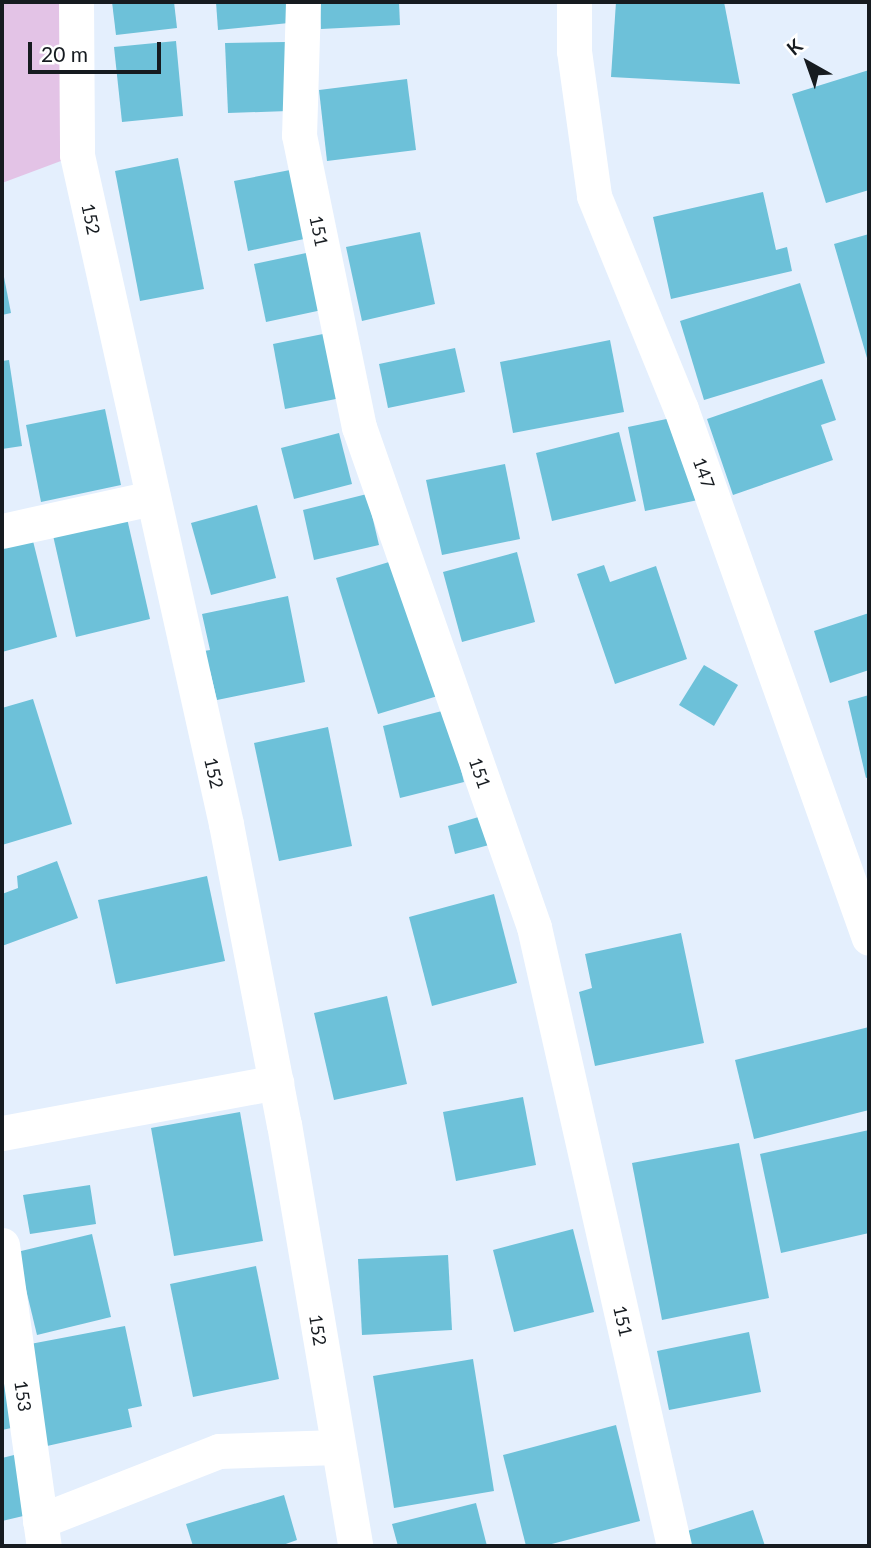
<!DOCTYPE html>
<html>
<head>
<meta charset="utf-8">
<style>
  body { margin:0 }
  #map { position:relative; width:871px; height:1548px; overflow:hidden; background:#e4effd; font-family:Lato,sans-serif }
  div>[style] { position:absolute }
  .green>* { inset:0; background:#e3c3e6 }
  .building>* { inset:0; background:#6dc1d9 }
  .minor>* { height:35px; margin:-17.5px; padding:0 17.5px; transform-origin:17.5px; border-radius:17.5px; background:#fff }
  span { translate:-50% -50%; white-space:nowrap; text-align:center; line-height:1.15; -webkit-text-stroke:6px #fff; paint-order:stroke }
  .street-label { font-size:18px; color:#161b20 }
  .frame { position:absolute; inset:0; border:4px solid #161b20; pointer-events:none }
  .north { position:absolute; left:773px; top:28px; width:70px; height:70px; -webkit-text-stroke:5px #fff; paint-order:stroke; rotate:320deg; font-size:19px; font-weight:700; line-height:28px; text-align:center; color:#161b20 }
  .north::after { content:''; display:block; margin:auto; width:24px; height:32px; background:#161b20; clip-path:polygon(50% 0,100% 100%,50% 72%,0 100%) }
  .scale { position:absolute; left:28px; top:42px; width:133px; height:32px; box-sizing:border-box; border:4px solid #161b20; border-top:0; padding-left:9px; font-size:21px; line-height:24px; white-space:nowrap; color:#161b20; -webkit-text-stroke:5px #fff; paint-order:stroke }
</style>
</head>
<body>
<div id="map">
  <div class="green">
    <div style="clip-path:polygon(2px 2px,67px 2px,77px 155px,2px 183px)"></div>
  </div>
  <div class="building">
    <div style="clip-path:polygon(112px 2px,174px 2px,177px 28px,116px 35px)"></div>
    <div style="clip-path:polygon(216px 2px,300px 2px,289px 23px,218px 30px)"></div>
    <div style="clip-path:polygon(320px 2px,399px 2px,400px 25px,321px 29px)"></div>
    <div style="clip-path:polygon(616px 2px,724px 2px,740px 84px,611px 77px)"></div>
    <div style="clip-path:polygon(176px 41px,183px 116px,122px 122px,114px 47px)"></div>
    <div style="clip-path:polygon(286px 42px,288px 111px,228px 113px,225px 43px)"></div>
    <div style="clip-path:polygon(869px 70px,869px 190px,826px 203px,792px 94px)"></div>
    <div style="clip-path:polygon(407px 79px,416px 150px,327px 161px,319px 90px)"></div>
    <div style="clip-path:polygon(178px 158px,204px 289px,140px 301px,115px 171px)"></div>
    <div style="clip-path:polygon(290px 170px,304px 239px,248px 251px,234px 181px)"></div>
    <div style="clip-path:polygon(763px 192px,776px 250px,787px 247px,792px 271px,671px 299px,653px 217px)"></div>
    <div style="clip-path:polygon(420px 232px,435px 304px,362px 321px,346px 247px)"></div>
    <div style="clip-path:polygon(869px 234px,869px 365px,834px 244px)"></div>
    <div style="clip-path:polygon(311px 252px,322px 310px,266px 322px,254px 264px)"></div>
    <div style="clip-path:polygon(3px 272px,11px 313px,2px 315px,2px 273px)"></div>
    <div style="clip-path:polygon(800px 283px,825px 363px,704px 400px,680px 321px)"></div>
    <div style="clip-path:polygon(328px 333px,341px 398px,285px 409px,273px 344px)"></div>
    <div style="clip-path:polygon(610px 340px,624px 412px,513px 433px,500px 362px)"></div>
    <div style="clip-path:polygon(455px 348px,465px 392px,388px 408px,379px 364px)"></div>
    <div style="clip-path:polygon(9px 360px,22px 446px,2px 449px,2px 361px)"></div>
    <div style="clip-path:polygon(822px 379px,836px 420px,821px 425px,833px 460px,733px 495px,707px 419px)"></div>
    <div style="clip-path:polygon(105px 409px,121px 485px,41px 502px,26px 425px)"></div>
    <div style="clip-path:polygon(681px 416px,698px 500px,645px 511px,628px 427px)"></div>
    <div style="clip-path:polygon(619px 432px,636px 501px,552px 521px,536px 453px)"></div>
    <div style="clip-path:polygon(339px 433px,352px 484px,294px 499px,281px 448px)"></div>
    <div style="clip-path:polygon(505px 464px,520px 539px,442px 555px,426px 480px)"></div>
    <div style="clip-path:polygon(367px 494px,379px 545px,314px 560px,303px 510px)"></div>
    <div style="clip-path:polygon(257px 505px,276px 578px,211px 595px,191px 523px)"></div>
    <div style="clip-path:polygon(126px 514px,150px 619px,76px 637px,52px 531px)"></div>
    <div style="clip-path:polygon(32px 537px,57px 637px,2px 652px,2px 545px)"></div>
    <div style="clip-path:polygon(517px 552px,535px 622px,462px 642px,443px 572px)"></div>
    <div style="clip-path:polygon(399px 559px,441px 695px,378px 714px,336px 578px)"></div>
    <div style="clip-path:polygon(604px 565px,610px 582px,656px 566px,687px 659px,615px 684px,577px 574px)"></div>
    <div style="clip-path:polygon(288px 596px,305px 682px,217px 700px,210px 671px,202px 670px,198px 652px,210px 650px,202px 614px)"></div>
    <div style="clip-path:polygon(869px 613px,869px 670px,830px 683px,814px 631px)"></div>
    <div style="clip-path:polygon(704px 665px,738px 685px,714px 726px,679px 705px)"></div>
    <div style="clip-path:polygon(869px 695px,869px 777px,866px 778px,848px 701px)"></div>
    <div style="clip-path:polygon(33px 699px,72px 824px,2px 845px,2px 708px)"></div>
    <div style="clip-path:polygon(446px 710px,464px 782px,400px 798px,383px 726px)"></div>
    <div style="clip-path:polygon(328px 727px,352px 846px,279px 861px,254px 743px)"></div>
    <div style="clip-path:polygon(482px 816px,489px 845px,455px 854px,448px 826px)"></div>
    <div style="clip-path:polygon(57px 861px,78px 918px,2px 946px,2px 894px,18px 888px,17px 876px)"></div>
    <div style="clip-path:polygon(207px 876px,225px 961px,116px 984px,98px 900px)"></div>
    <div style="clip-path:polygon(494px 894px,517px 983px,432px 1006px,409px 917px)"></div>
    <div style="clip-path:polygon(681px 933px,704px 1043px,595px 1066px,579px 992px,592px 988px,585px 954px)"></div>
    <div style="clip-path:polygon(387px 996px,407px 1084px,334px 1100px,314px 1013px)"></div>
    <div style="clip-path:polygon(869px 1027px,869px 1110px,754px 1139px,735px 1060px)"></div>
    <div style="clip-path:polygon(523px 1097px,536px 1165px,456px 1181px,443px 1112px)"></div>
    <div style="clip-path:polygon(240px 1112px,263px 1241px,174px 1256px,151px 1128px)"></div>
    <div style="clip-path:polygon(869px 1130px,869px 1233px,781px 1253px,760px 1154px)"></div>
    <div style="clip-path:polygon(739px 1143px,769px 1298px,662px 1320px,632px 1163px)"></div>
    <div style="clip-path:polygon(90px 1185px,96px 1224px,30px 1234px,23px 1195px)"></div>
    <div style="clip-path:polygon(573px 1229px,594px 1312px,514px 1332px,493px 1250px)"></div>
    <div style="clip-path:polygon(92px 1234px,111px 1317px,37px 1335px,17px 1252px)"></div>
    <div style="clip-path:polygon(448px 1255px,452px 1330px,362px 1335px,358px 1259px)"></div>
    <div style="clip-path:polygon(256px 1266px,279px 1379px,193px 1397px,170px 1284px)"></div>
    <div style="clip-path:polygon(125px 1326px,142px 1406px,128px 1409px,132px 1427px,47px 1446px,25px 1345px)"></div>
    <div style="clip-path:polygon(749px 1332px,761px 1392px,669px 1410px,657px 1351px)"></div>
    <div style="clip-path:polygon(473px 1359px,494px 1491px,394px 1508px,373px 1376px)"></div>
    <div style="clip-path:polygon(2px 1365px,16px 1427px,2px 1430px)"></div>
    <div style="clip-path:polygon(616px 1425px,640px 1521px,544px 1546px,526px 1546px,503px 1455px)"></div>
    <div style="clip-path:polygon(22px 1453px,36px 1513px,2px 1521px,2px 1458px)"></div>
    <div style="clip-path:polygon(284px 1495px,297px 1540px,280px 1546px,193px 1546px,186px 1524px)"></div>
    <div style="clip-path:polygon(476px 1503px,487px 1546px,398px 1546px,392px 1524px)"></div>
    <div style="clip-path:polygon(753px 1510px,765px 1546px,682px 1546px,678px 1534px)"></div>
  </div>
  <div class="minor">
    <div style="left:76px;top:2px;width:153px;rotate:89.6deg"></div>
    <div style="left:77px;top:155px;width:685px;rotate:77.44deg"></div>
    <div style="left:226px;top:824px;width:306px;rotate:79.1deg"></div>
    <div style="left:284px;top:1124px;width:428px;rotate:80.4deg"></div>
    <div style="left:303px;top:2px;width:133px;rotate:91.7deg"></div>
    <div style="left:299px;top:135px;width:298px;rotate:78.4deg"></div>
    <div style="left:359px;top:427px;width:530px;rotate:70.71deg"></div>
    <div style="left:534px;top:927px;width:635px;rotate:77.26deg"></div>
    <div style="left:574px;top:2px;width:49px;rotate:90deg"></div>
    <div style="left:574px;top:51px;width:146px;rotate:82.1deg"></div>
    <div style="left:594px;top:196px;width:230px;rotate:67.8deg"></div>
    <div style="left:681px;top:409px;width:561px;rotate:70.44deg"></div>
    <div style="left:2px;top:531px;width:154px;rotate:-12.4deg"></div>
    <div style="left:2px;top:1133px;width:279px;rotate:-10.5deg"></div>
    <div style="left:2px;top:1245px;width:304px;rotate:82.1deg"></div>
    <div style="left:40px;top:1521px;width:192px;rotate:-21.4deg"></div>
    <div style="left:219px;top:1451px;width:118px;rotate:-1.9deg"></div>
  </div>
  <div class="street-label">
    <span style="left:91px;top:219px;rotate:78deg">152</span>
    <span style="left:319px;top:231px;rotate:78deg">151</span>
    <span style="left:704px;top:473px;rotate:70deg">147</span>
    <span style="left:214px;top:773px;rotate:77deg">152</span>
    <span style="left:480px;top:773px;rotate:71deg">151</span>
    <span style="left:623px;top:1321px;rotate:77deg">151</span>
    <span style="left:318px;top:1330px;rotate:81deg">152</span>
    <span style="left:23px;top:1396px;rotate:82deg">153</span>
  </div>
  <div class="frame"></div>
  <div class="north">K</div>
  <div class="scale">20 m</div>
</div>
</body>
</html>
